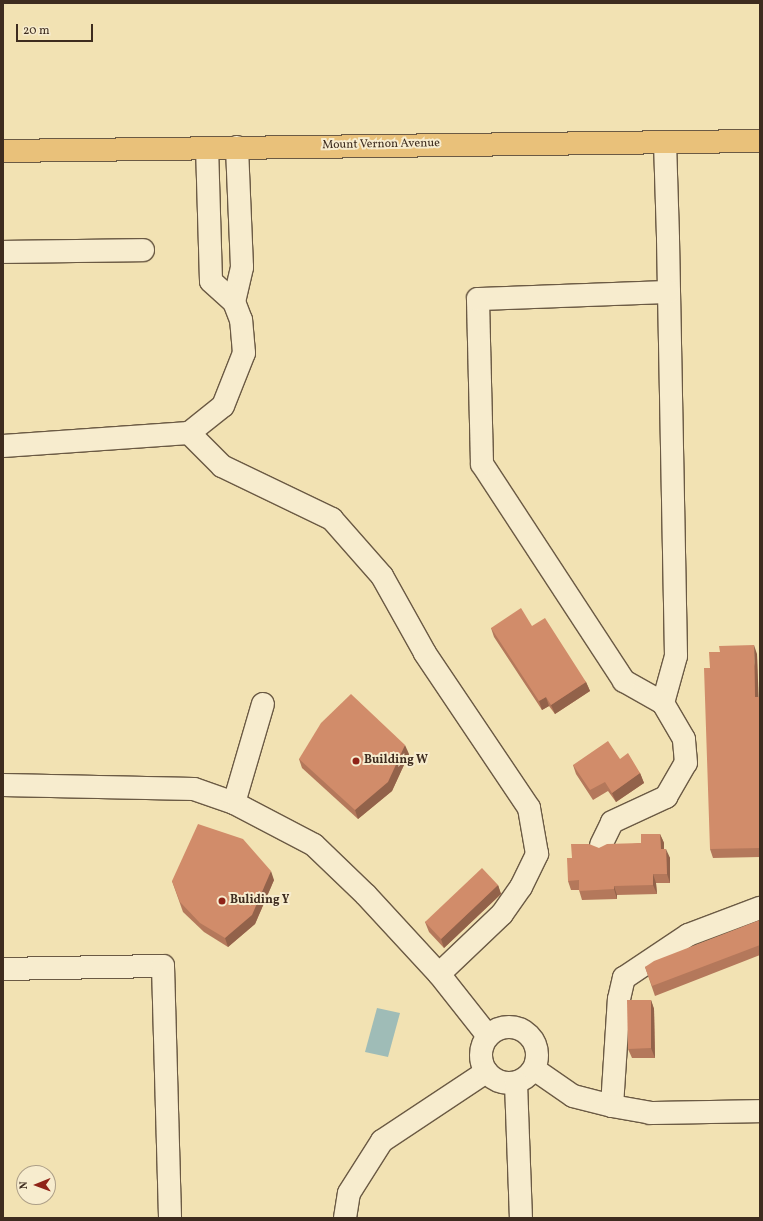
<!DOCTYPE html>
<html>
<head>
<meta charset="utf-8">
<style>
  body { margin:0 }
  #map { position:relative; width:763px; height:1221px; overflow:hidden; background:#f2e2b3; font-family:Vollkorn,serif }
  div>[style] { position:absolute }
  .water>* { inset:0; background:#9fbcb7 }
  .roads { filter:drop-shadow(1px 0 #6b5a44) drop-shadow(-1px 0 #6b5a44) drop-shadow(0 1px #6b5a44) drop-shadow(0 -1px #6b5a44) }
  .minor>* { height:22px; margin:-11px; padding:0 11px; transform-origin:11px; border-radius:11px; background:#f7ecce }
  .minor>.ring { margin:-11px; padding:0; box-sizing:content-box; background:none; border:22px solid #f7ecce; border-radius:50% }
  .major>* { height:22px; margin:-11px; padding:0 11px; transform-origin:11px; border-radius:11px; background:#e9c17a }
  .wall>* { inset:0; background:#b4785b }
  .shaded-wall>* { inset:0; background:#92624a }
  .building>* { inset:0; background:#d18c6a }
  .dots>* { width:11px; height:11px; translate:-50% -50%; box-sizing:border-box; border:2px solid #f7ecce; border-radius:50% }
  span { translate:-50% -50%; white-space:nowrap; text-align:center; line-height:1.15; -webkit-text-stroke:4px #f7ecce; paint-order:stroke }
  .street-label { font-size:12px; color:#3e2c1f }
  .poi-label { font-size:12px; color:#3e2c1f; font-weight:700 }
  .left { translate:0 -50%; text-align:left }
  .frame { position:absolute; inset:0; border:4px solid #3e2c1f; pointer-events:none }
  .north { position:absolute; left:16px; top:1165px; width:40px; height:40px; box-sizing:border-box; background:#f7ecce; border:1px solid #ad9f88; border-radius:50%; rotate:269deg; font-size:11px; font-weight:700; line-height:16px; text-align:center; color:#3e2c1f }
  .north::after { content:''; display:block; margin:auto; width:14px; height:18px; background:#8f2418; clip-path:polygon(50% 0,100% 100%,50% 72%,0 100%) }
  .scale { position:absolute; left:16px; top:24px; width:77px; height:18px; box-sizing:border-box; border:2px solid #3e2c1f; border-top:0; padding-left:5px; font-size:12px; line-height:14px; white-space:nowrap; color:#3e2c1f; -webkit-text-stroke:3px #f7ecce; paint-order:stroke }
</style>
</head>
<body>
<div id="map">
  <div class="water">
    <div style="clip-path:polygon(377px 1008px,400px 1013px,388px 1057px,365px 1052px)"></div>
  </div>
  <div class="roads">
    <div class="minor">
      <div style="left:665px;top:142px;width:97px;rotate:88.2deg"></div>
      <div style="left:668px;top:239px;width:417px;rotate:88.9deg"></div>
      <div style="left:676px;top:656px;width:49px;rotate:105.5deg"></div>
      <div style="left:663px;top:703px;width:45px;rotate:-150.6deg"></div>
      <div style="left:624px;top:681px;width:259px;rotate:-123.2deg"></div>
      <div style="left:482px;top:464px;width:165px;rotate:-91.4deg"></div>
      <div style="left:478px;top:299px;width:191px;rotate:-2.1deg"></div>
      <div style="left:3px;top:252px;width:140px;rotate:-0.8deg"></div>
      <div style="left:234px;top:302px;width:36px;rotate:-77deg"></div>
      <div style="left:242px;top:267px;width:120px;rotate:-92.4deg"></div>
      <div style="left:3px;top:446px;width:186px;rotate:-4deg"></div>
      <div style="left:189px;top:433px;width:43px;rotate:-38.5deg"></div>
      <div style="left:223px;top:406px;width:57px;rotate:-68.4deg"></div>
      <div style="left:244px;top:353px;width:33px;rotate:-95deg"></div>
      <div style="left:241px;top:320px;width:19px;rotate:-111deg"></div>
      <div style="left:234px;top:302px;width:31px;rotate:-138deg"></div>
      <div style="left:211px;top:281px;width:133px;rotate:-91.7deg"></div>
      <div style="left:3px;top:785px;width:191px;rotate:1.2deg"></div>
      <div style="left:194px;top:789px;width:42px;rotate:19.3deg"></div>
      <div style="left:234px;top:803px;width:90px;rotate:27.7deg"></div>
      <div style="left:314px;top:845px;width:72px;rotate:43.9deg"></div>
      <div style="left:366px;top:895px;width:108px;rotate:47.3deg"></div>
      <div style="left:439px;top:974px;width:87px;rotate:-43.6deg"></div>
      <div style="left:502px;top:914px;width:33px;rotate:-55deg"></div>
      <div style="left:521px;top:887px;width:37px;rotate:-64deg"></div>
      <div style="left:537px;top:854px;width:47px;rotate:-99.9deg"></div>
      <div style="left:529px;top:808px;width:187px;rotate:-123.9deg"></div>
      <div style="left:425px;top:653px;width:88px;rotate:-119.2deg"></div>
      <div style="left:382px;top:576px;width:76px;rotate:-131.3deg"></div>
      <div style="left:332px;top:519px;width:122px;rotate:-154.3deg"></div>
      <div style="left:222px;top:466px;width:47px;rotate:-135deg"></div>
      <div style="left:234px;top:803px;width:103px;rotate:-73.7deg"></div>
      <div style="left:601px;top:845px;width:25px;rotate:-64deg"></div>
      <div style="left:612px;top:822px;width:60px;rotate:-24.8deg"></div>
      <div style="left:666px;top:797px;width:39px;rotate:-60deg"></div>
      <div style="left:686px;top:763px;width:24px;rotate:-95deg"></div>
      <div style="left:684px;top:739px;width:42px;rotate:-120.3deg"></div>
      <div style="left:3px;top:969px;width:160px;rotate:-1.1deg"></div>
      <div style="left:163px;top:966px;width:252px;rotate:88.4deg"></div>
      <div style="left:439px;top:974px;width:79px;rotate:51.7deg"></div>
      <div class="ring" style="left:481px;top:1027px;width:34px;height:34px"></div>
      <div style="left:534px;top:1069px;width:47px;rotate:34.7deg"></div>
      <div style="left:573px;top:1096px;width:40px;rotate:14.4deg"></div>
      <div style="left:612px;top:1106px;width:107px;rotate:-86.3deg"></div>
      <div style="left:619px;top:999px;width:22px;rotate:-77deg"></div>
      <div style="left:624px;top:978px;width:77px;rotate:-33.9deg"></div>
      <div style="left:688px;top:935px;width:77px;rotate:-20.6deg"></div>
      <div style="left:516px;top:1083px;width:135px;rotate:87.9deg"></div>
      <div style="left:612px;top:1106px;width:39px;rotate:10deg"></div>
      <div style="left:650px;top:1113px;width:110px;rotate:-1deg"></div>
      <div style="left:345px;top:1218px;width:25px;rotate:-81deg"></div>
      <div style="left:349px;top:1193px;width:62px;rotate:-57.6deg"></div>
      <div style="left:382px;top:1141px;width:125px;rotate:-33.6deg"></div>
    </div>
    <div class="major">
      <div style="left:3px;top:151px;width:757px;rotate:-0.76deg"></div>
    </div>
  </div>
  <div class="wall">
    <div style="clip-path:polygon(532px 626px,586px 682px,590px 691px,555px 714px,549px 706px,542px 710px,494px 637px,491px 628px)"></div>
    <div style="clip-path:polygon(757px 654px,758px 697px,760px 697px,760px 857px,713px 858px,710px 849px)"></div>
    <div style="clip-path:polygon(409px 754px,392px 791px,358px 819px,302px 768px,299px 759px)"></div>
    <div style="clip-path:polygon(620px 759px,640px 773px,644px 783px,616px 802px,608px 791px,593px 800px,576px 774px,573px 765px)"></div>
    <div style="clip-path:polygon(660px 834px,664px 843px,664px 849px,670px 858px,670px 883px,656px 883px,657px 894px,617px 895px,617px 899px,582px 900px,579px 890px,571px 890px,568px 881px,572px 858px,599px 848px,641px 843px)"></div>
    <div style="clip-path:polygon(274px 880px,255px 924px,228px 947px,204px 932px,183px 912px,172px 881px)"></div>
    <div style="clip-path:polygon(498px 885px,501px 894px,444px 948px,429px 932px,425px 922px)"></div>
    <div style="clip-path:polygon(760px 920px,760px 955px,655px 996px,645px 967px)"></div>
    <div style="clip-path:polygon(651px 1000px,654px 1009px,655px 1058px,632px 1058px,628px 1049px)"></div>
  </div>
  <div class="shaded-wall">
    <div style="clip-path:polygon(754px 645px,757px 654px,759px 707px,755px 697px)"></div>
    <div style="clip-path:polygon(586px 682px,590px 691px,555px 714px,551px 705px)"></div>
    <div style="clip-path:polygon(546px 697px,549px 706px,542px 710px,539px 701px)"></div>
    <div style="clip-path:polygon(405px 745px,409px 754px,392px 791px,358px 819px,355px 810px)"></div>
    <div style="clip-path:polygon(640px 773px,644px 783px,616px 802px,612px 793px)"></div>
    <div style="clip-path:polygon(660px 834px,664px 843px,664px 858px,661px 849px)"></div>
    <div style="clip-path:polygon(666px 849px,670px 858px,670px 883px,667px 874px)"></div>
    <div style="clip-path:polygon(271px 871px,274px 880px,255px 924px,228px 947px,225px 938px)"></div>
    <div style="clip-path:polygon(653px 874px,656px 883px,657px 894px,653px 885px)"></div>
    <div style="clip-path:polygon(498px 885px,501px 894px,444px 948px,441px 939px)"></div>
    <div style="clip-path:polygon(614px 886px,617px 895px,617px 899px,614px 889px)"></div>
    <div style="clip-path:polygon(651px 1000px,654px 1009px,655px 1058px,651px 1048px)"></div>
  </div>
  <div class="building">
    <div style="clip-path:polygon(521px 608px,532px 626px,545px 618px,586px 682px,551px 705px,546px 697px,539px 701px,491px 628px)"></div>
    <div style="clip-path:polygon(754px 645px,755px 697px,760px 697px,760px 848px,710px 849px,704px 668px,710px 668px,709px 652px,720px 652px,719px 646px)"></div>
    <div style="clip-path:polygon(351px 694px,405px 745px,388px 782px,355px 810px,299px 759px,321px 723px)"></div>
    <div style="clip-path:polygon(608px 741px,620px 759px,628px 753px,640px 773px,612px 793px,605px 782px,590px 790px,573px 765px)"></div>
    <div style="clip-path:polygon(198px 824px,243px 839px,271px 871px,252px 915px,225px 938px,200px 923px,180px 902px,172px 881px)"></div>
    <div style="clip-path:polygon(641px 834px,660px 834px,661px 849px,666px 849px,667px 874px,653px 874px,653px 885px,614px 886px,614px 889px,579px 891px,579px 880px,568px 881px,567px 858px,572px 858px,571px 844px,589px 844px,599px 848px,607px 844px,641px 843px)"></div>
    <div style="clip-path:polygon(482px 868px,498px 885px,441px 939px,425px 922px)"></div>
    <div style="clip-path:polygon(760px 920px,760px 945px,652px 986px,645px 967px,654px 961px)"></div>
    <div style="clip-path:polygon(627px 1000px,651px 1000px,651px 1048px,628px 1049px)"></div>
  </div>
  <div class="dots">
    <div style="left:356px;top:761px;background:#8f2418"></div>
    <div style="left:222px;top:901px;background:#8f2418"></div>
  </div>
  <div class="street-label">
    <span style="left:381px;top:145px;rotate:-1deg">Mount Vernon Avenue</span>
  </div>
  <div class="poi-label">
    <span class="left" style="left:364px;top:761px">Building W</span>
    <span class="left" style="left:230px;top:901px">Buliding Y</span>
  </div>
  <div class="frame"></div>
  <div class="north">N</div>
  <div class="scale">20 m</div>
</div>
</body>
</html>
